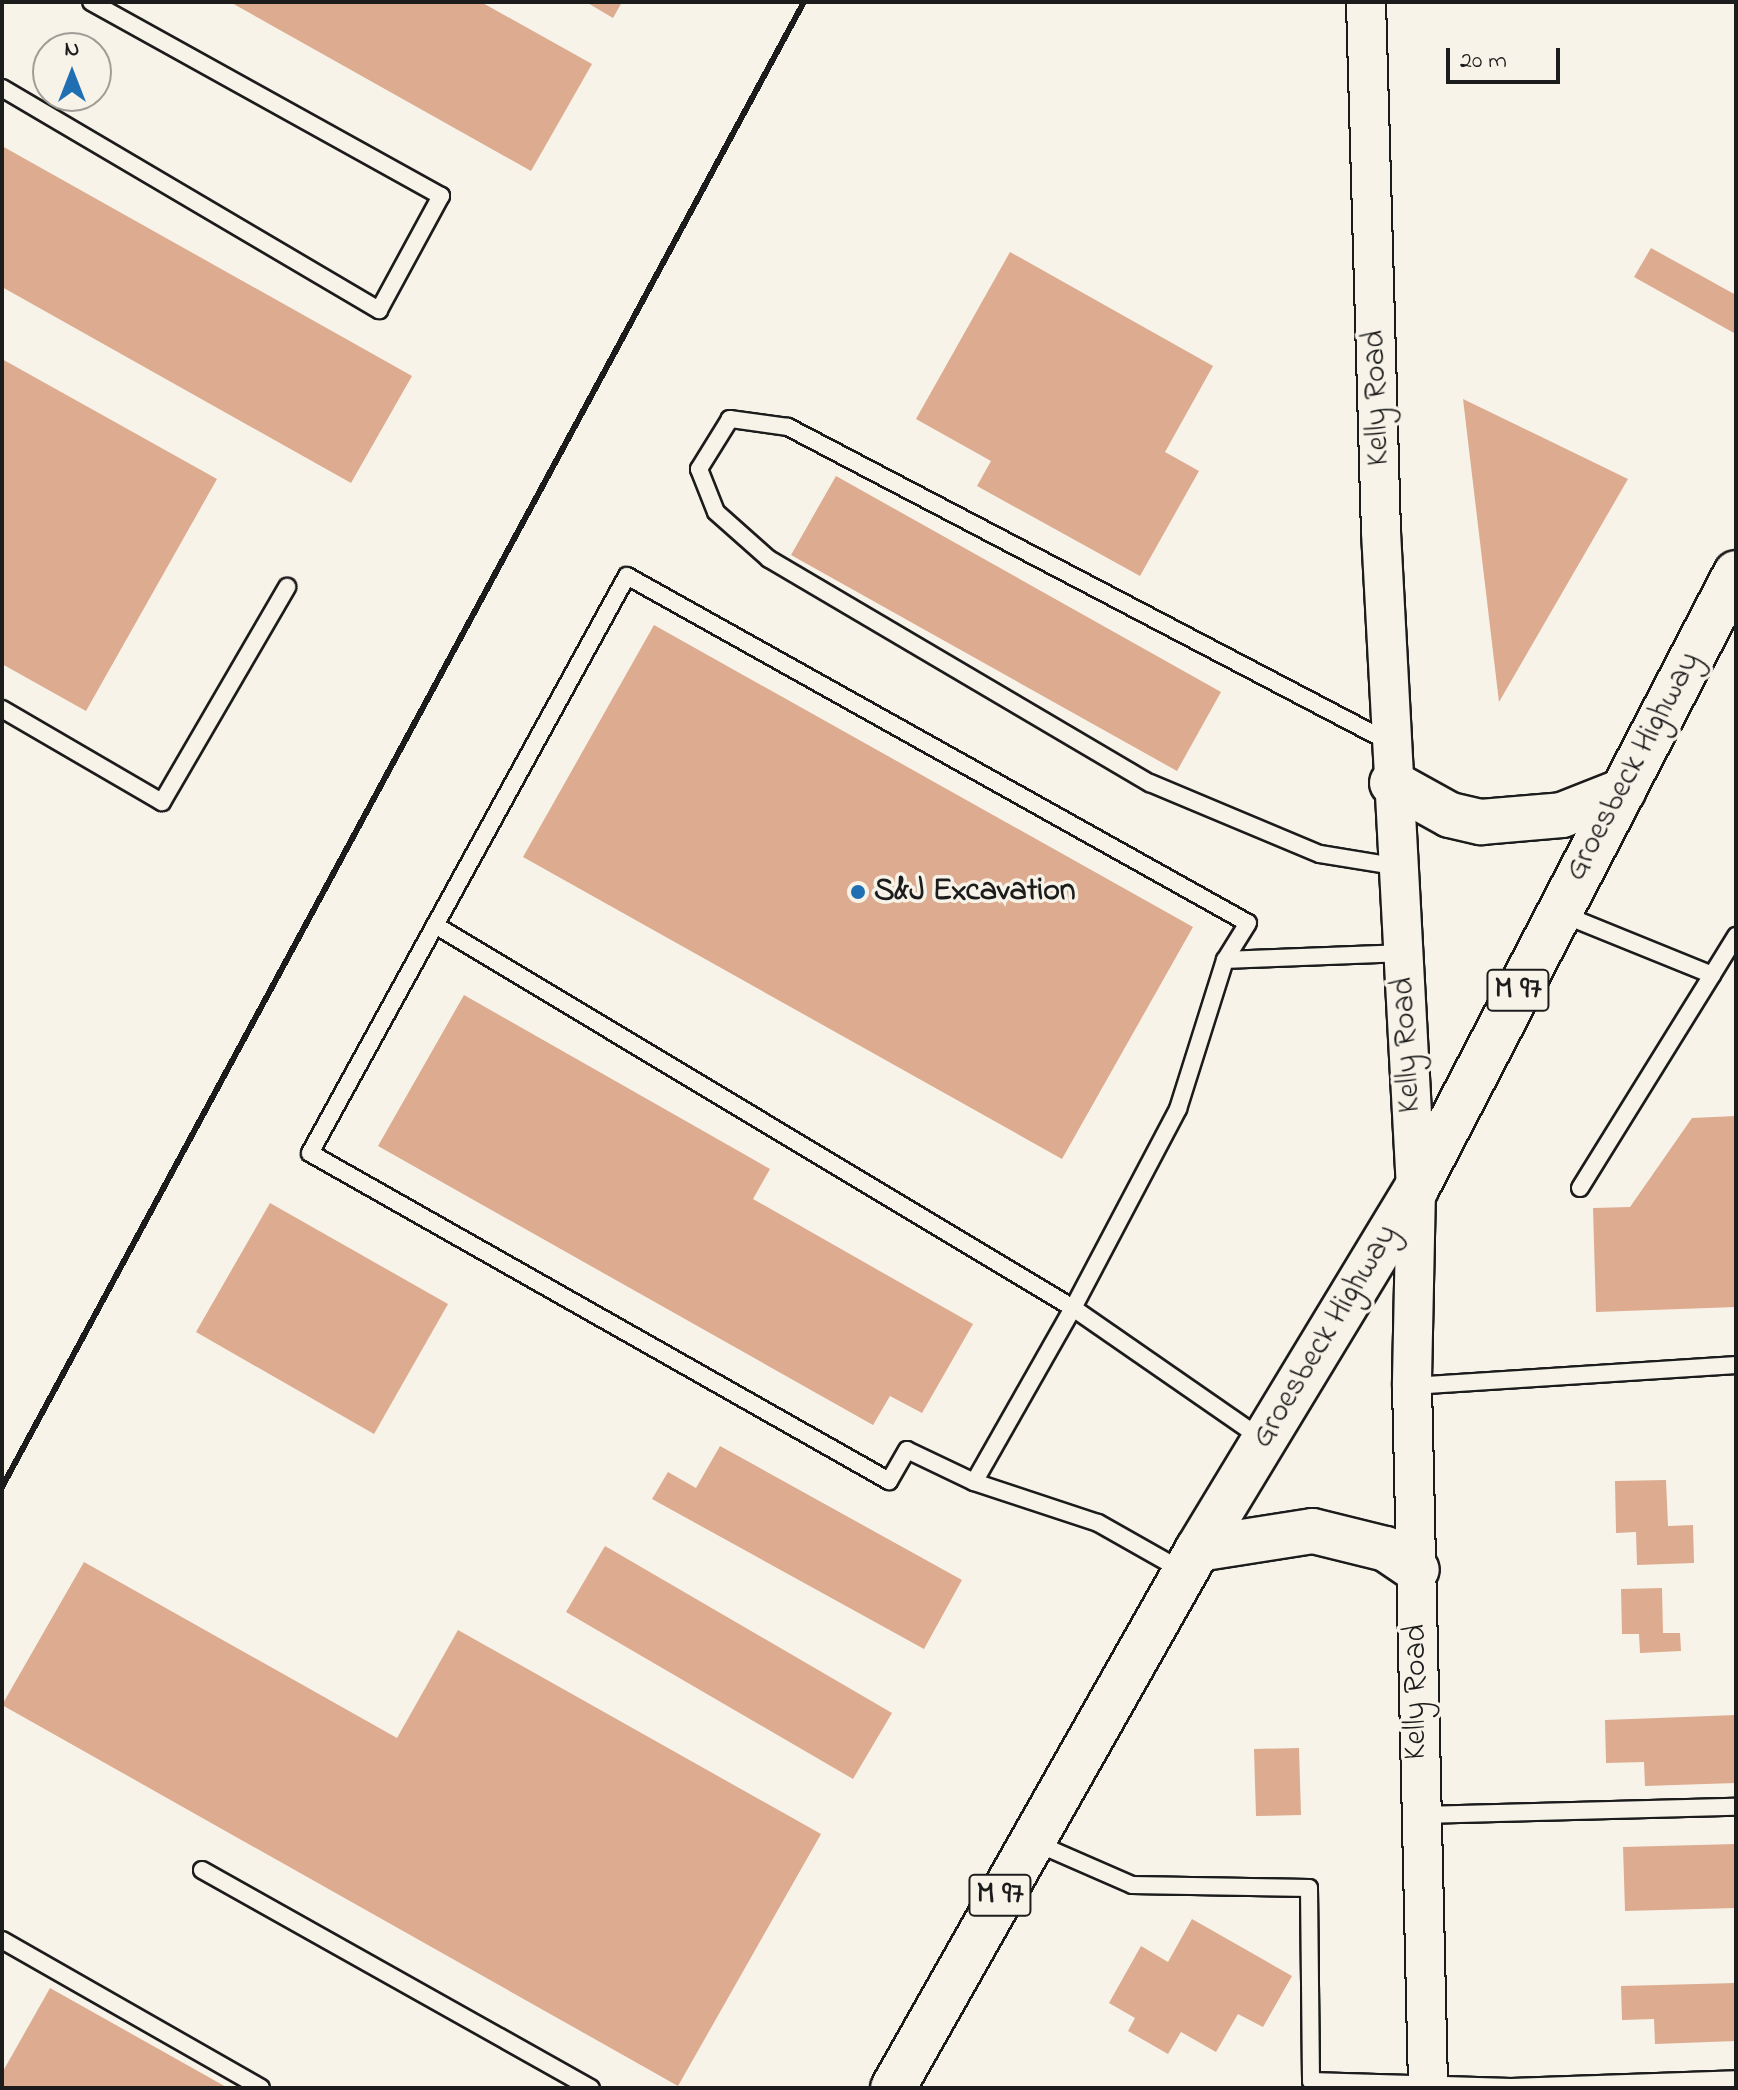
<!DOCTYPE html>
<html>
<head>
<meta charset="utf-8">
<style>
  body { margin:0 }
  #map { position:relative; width:1738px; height:2090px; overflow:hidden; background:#f7f3e8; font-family:"Indie Flower",sans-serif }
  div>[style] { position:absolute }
  .building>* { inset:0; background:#ddab90 }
  .roads { filter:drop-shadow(2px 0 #1c1c1c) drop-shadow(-2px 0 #1c1c1c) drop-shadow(0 2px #1c1c1c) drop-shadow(0 -2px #1c1c1c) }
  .service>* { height:16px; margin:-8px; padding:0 8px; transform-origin:8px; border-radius:8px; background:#f7f3e8 }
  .tertiary>* { height:38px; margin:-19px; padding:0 19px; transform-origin:19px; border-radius:19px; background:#f7f3e8 }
  .primary>* { height:44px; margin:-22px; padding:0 22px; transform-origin:22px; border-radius:22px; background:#f7f3e8 }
  .rail>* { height:6px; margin:-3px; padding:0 3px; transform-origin:3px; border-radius:3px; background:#1c1c1c }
  .dots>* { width:22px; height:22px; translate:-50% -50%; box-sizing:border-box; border:4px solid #f7f3e8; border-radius:50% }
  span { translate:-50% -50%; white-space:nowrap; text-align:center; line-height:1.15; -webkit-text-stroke:7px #f7f3e8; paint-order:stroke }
  .shield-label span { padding:2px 6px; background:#f7f3e8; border:2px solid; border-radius:6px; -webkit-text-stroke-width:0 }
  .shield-label { font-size:30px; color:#1c1c1c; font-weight:700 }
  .street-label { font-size:32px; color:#1c1c1c }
  .poi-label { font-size:32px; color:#1c1c1c; font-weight:700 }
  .left { translate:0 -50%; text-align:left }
  .frame { position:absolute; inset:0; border:4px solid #1c1c1c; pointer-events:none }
  .north { position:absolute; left:32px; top:32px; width:80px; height:80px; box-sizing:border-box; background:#f7f3e8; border:2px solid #9f9d96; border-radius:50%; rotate:0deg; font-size:22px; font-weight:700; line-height:32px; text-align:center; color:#1c1c1c }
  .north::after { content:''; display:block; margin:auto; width:28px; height:36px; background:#1f6fb2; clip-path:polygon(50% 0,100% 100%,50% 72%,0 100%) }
  .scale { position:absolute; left:1446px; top:48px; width:114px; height:36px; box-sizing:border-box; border:4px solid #1c1c1c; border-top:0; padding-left:10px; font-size:24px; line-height:28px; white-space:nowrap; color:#1c1c1c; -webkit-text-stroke:6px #f7f3e8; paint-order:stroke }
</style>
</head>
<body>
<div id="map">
  <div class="building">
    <div style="clip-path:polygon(230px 2px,481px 2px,592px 64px,531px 171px)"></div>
    <div style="clip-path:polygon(586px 2px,622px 2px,613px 18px)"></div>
    <div style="clip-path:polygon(2px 146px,412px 376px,351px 483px,2px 287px)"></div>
    <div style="clip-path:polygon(1651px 248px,1736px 295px,1734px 333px,1634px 277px)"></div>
    <div style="clip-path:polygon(1010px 252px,1213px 366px,1165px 452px,1199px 471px,1140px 576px,977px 486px,991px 461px,916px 419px)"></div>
    <div style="clip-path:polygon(2px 359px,217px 479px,86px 711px,2px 664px)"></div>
    <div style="clip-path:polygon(1463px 399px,1628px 479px,1499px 702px)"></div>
    <div style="clip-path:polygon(836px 476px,1221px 692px,1177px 771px,791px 555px)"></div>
    <div style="clip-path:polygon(654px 625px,1193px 927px,1062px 1159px,523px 857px)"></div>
    <div style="clip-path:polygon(464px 995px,770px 1169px,753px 1199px,973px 1324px,922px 1413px,890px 1396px,873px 1425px,378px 1146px)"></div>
    <div style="clip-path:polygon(1736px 1116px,1736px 1307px,1596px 1312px,1593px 1208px,1630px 1207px,1692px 1118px)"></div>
    <div style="clip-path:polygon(270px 1203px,448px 1304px,374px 1434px,196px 1332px)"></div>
    <div style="clip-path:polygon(720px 1446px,962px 1580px,924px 1649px,652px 1499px,668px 1472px,696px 1488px)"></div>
    <div style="clip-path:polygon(1666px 1480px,1668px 1526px,1693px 1525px,1694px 1563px,1637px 1565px,1636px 1532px,1616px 1533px,1615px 1481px)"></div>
    <div style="clip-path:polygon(605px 1546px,892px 1713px,853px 1779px,566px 1612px)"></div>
    <div style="clip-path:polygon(84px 1562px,397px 1738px,458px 1630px,821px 1834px,678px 2086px,2px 1705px)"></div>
    <div style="clip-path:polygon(1662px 1588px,1663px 1633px,1680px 1633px,1681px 1651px,1640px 1653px,1639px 1634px,1622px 1634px,1621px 1589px)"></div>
    <div style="clip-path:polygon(1736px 1715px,1736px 1783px,1645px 1786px,1644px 1762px,1606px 1763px,1605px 1720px)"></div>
    <div style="clip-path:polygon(1299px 1748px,1301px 1815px,1256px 1816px,1254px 1749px)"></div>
    <div style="clip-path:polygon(1736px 1844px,1736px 1908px,1625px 1911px,1623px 1847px)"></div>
    <div style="clip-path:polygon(1192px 1919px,1292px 1976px,1263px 2027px,1238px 2014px,1216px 2052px,1181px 2032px,1168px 2054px,1128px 2031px,1135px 2018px,1109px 2003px,1141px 1946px,1168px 1962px)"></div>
    <div style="clip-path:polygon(1736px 1983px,1736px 2041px,1655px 2044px,1654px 2019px,1622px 2020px,1621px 1986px)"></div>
    <div style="clip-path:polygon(50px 1988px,228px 2088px,2px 2088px,2px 2073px)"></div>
  </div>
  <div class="roads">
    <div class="service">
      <div style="left:2px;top:88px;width:438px;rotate:30.5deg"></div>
      <div style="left:379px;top:310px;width:130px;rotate:-61.5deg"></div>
      <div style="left:441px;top:196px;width:400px;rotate:-151deg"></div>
      <div style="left:2px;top:709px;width:185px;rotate:30.2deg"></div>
      <div style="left:162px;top:802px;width:249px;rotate:-59.8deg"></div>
      <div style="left:1389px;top:742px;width:679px;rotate:-152.34deg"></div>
      <div style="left:788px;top:427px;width:59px;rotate:-172.1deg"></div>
      <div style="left:730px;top:419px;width:59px;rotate:121.8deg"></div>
      <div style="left:699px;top:469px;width:46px;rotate:68.4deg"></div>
      <div style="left:716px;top:512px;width:71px;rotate:41.6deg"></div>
      <div style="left:769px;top:559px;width:442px;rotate:30.5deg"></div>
      <div style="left:1150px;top:783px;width:184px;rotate:22.7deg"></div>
      <div style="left:1320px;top:854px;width:80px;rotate:9.3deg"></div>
      <div style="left:1562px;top:914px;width:162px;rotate:22.1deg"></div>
      <div style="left:1712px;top:975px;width:46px;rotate:-58.4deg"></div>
      <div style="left:435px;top:925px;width:744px;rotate:30.98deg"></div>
      <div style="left:1073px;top:1308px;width:200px;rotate:119.6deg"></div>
      <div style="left:1225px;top:960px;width:179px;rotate:-2.2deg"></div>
      <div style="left:1580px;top:1188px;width:251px;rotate:-58.2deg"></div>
      <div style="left:1412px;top:1386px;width:325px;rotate:-3.7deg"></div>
      <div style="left:1183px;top:1571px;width:98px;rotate:-150.5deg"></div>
      <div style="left:1098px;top:1523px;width:131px;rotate:-161.7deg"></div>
      <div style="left:974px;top:1482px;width:74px;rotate:-154.5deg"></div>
      <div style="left:907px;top:1450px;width:36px;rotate:120deg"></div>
      <div style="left:889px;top:1481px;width:665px;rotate:-150.47deg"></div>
      <div style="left:310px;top:1153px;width:658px;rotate:-61.22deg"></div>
      <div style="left:627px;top:576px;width:711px;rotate:29.2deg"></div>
      <div style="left:1248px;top:923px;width:44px;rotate:121.9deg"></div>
      <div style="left:1225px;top:960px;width:156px;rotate:107.5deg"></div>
      <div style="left:1178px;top:1109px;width:225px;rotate:117.8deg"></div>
      <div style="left:1073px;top:1308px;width:230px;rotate:34.7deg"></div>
      <div style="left:1420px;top:1815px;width:316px;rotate:-1.5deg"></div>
      <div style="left:1036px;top:1843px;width:105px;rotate:23.6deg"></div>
      <div style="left:1132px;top:1885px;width:177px;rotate:1deg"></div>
      <div style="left:1309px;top:1888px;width:193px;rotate:89.4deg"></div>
      <div style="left:1311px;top:2081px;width:200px;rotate:1.7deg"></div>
      <div style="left:1511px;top:2087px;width:225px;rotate:-2deg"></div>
      <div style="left:202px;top:1870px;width:446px;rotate:29.3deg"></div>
      <div style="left:2px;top:1940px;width:298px;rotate:29.7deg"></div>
    </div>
    <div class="tertiary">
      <div style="left:1366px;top:2px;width:530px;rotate:88.38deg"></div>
      <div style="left:1381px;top:532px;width:658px;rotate:86.95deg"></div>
      <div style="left:1416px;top:1189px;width:197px;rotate:91.2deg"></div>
      <div style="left:1412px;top:1386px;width:702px;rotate:88.69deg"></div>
    </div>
    <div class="primary">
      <div style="left:1392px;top:783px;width:66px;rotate:28.9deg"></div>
      <div style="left:1450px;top:815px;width:32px;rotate:13deg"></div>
      <div style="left:1481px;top:822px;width:81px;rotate:-4.9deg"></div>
      <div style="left:1562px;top:815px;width:66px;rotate:-21.5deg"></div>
      <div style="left:1198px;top:1549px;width:116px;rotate:-8.9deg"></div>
      <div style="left:1313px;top:1531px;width:75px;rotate:13.9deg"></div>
      <div style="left:1386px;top:1549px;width:37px;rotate:34deg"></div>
      <div style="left:893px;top:2088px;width:619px;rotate:-60.5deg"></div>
      <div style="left:1198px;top:1549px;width:421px;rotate:-58.8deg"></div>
      <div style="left:1416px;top:1189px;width:694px;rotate:-62.55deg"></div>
    </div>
  </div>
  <div class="rail">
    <div style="left:2px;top:1487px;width:1688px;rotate:-61.63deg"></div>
  </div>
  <div class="dots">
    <div style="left:858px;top:892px;background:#1f6fb2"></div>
  </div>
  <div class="shield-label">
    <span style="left:1518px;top:990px">M 97</span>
    <span style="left:1000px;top:1895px">M 97</span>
  </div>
  <div class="street-label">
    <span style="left:1378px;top:398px;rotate:-92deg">Kelly Road</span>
    <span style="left:1634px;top:767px;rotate:-62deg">Groesbeck Highway</span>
    <span style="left:1408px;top:1045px;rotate:-93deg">Kelly Road</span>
    <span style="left:1326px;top:1337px;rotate:-59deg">Groesbeck Highway</span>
    <span style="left:1417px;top:1692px;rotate:-90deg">Kelly Road</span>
  </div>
  <div class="poi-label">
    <span class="left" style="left:874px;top:892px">S&amp;J Excavation</span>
  </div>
  <div class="frame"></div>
  <div class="north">N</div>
  <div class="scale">20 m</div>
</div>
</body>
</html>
